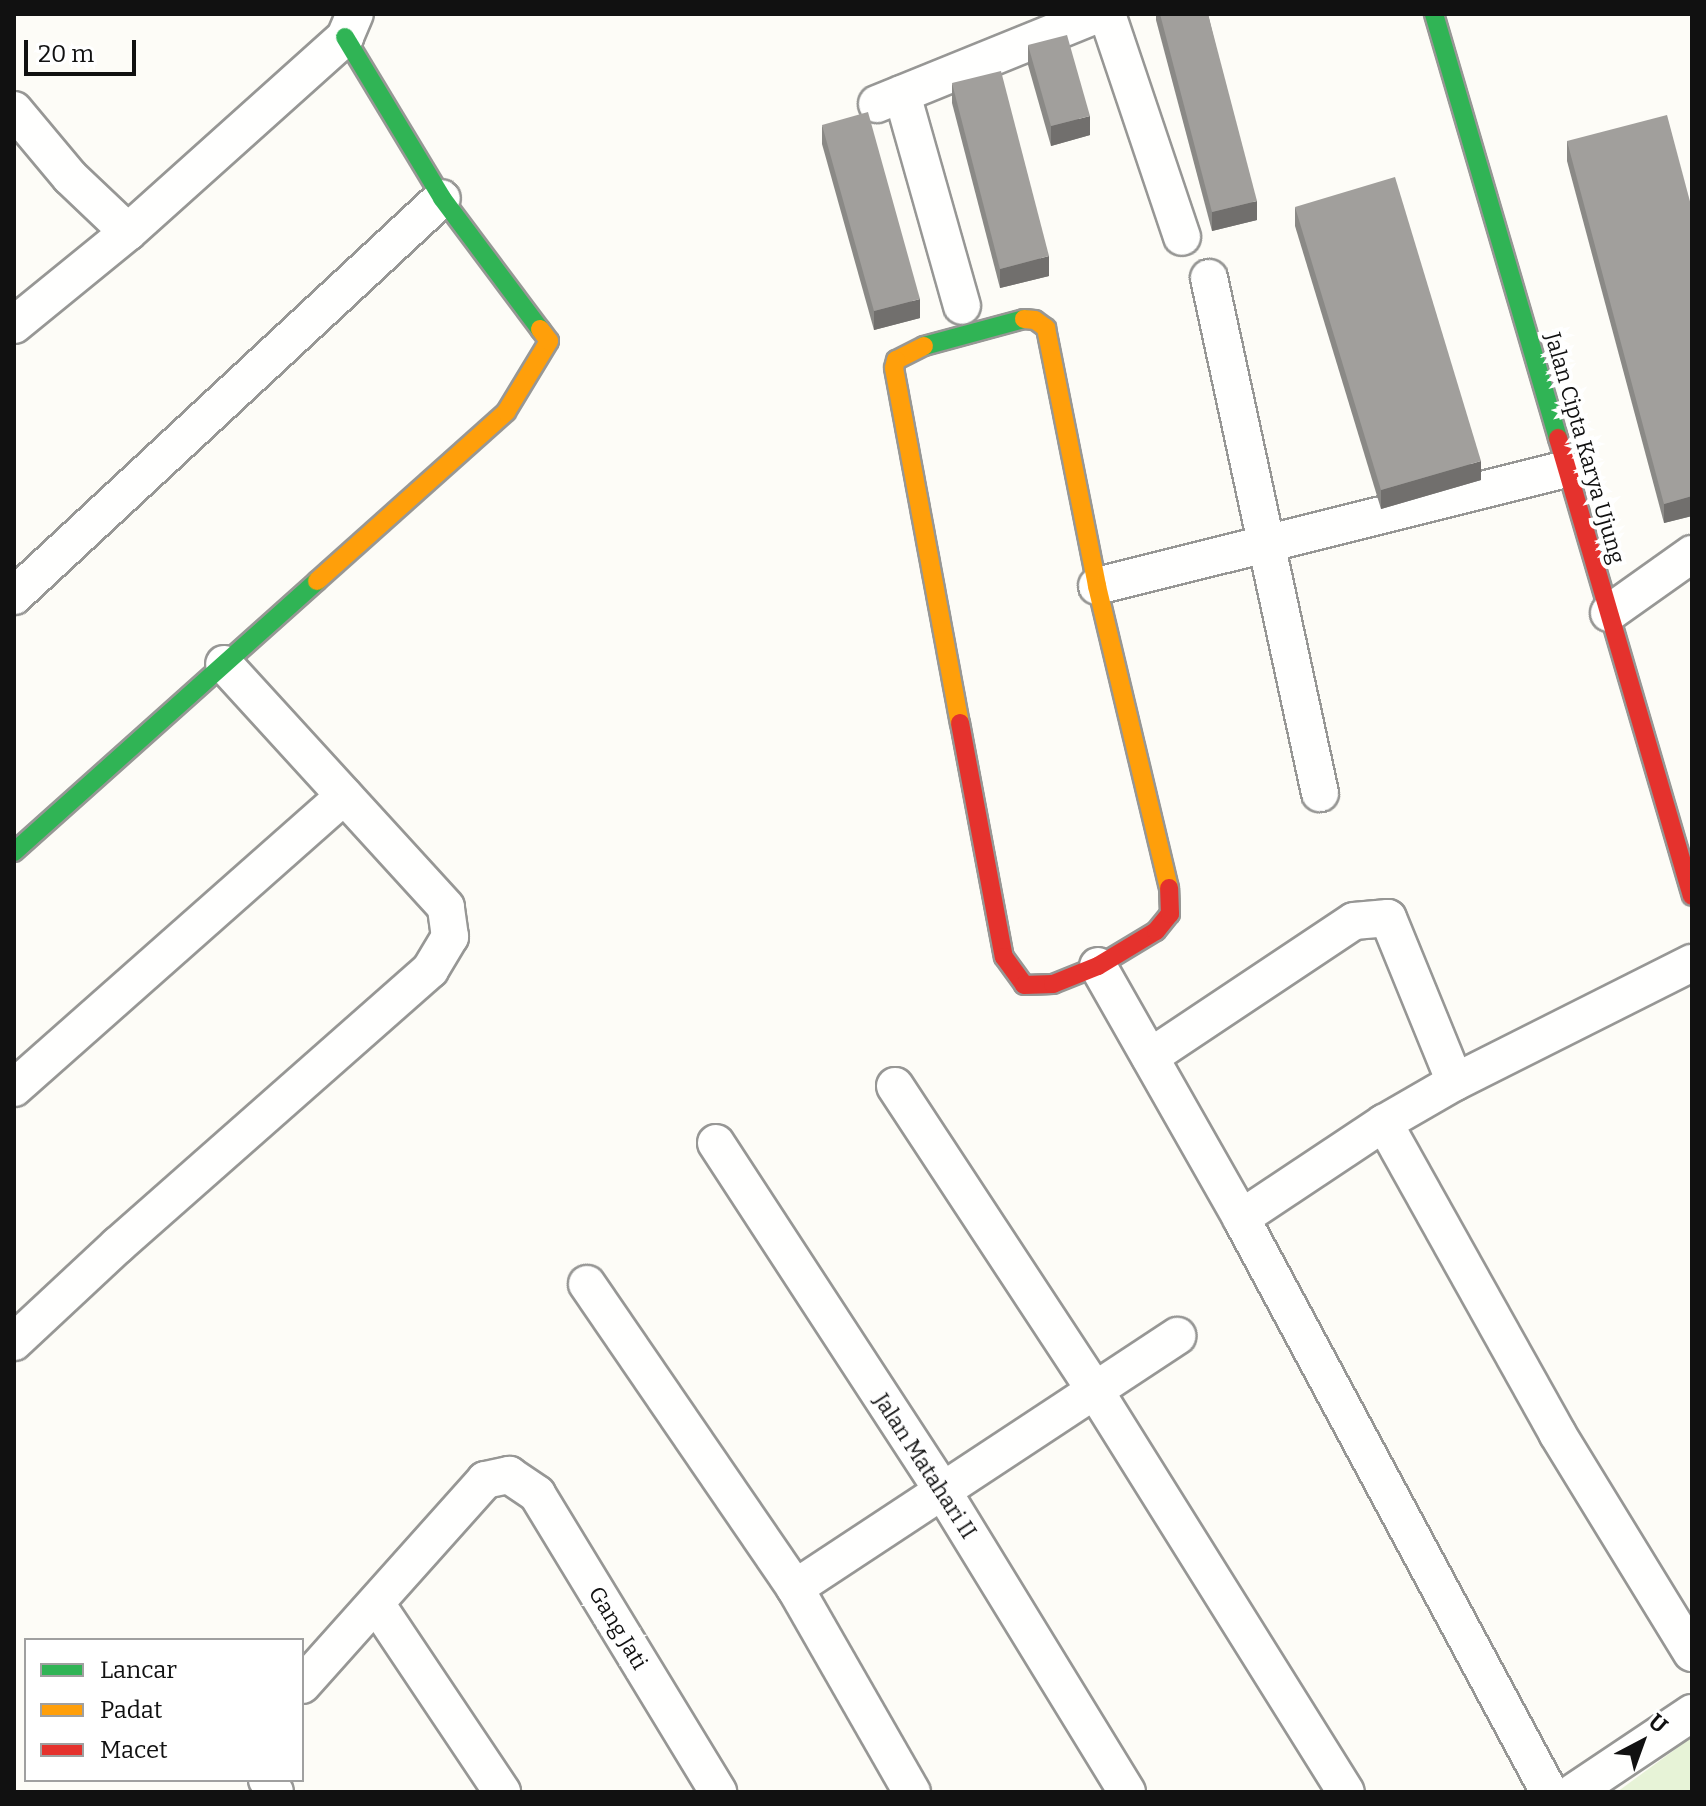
<!DOCTYPE html>
<html>
<head>
<meta charset="utf-8">
<style>
  body { margin:0 }
  #map { position:relative; width:1706px; height:1806px; overflow:hidden; background:#fdfcf7; font-family:Bitter,serif }
  div>[style] { position:absolute }
  .green>* { inset:0; background:#e7f3d7 }
  .roads { filter:drop-shadow(2px 0 #979795) drop-shadow(-2px 0 #979795) drop-shadow(0 2px #979795) drop-shadow(0 -2px #979795) }
  .street>* { height:36px; margin:-18px; padding:0 18px; transform-origin:18px; border-radius:18px; background:#fffffe }
  .fast>* { height:18px; margin:-9px; padding:0 9px; transform-origin:9px; border-radius:9px; background:#30b455 }
  .slow>* { height:18px; margin:-9px; padding:0 9px; transform-origin:9px; border-radius:9px; background:#ff9f0a }
  .jam>* { height:18px; margin:-9px; padding:0 9px; transform-origin:9px; border-radius:9px; background:#e5322d }
  .wall>* { inset:0; background:#8a8986 }
  .shaded-wall>* { inset:0; background:#716f6d }
  .building>* { inset:0; background:#a19f9c }
  span { translate:-50% -50%; white-space:nowrap; text-align:center; line-height:1.15; -webkit-text-stroke:8px #fff; paint-order:stroke }
  .street-label { font-size:22px; color:#111 }
  .frame { position:absolute; inset:0; border:16px solid #111; pointer-events:none }
  .legend { position:absolute; left:24px; top:1638px; width:280px; height:144px; box-sizing:border-box; background:#fff; border:2px solid #a0a0a0; margin:0; padding:10px 14px; list-style:none; font-size:24px; color:#111 }
  .legend li { display:flex; align-items:center; gap:16px; height:40px }
  .legend b { width:40px; border:2px solid #a0a0a0 }
  .north { position:absolute; left:1602px; top:1702px; width:80px; height:80px; -webkit-text-stroke:6px #fff; paint-order:stroke; rotate:41deg; font-size:22px; font-weight:700; line-height:32px; text-align:center; color:#111 }
  .north::after { content:''; display:block; margin:auto; width:28px; height:36px; background:#111; clip-path:polygon(50% 0,100% 100%,50% 72%,0 100%) }
  .scale { position:absolute; left:24px; top:40px; width:112px; height:36px; box-sizing:border-box; border:4px solid #111; border-top:0; padding-left:10px; font-size:24px; line-height:28px; white-space:nowrap; color:#111; -webkit-text-stroke:6px #fff; paint-order:stroke }
</style>
</head>
<body>
<div id="map">
  <div class="green">
    <div style="clip-path:polygon(1692px 1737px,1692px 1792px,1617px 1792px)"></div>
  </div>
  <div class="roads">
    <div class="street">
      <div style="left:1107px;top:14px;width:235px;rotate:71.4deg"></div>
      <div style="left:902px;top:94px;width:220px;rotate:74.2deg"></div>
      <div style="left:877px;top:104px;width:240px;rotate:-22.1deg"></div>
      <div style="left:14px;top:110px;width:87px;rotate:50.1deg"></div>
      <div style="left:70px;top:177px;width:80px;rotate:43.5deg"></div>
      <div style="left:1209px;top:278px;width:527px;rotate:77.84deg"></div>
      <div style="left:14px;top:325px;width:147px;rotate:-39.2deg"></div>
      <div style="left:128px;top:232px;width:292px;rotate:-41.9deg"></div>
      <div style="left:345px;top:37px;width:25px;rotate:-67deg"></div>
      <div style="left:1097px;top:586px;width:483px;rotate:-14deg"></div>
      <div style="left:14px;top:596px;width:584px;rotate:-42.92deg"></div>
      <div style="left:1609px;top:613px;width:102px;rotate:-35.4deg"></div>
      <div style="left:1098px;top:966px;width:290px;rotate:60.4deg"></div>
      <div style="left:1241px;top:1218px;width:651px;rotate:61.78deg"></div>
      <div style="left:1150px;top:1057px;width:245px;rotate:-33.7deg"></div>
      <div style="left:1354px;top:921px;width:34px;rotate:-5deg"></div>
      <div style="left:1388px;top:918px;width:177px;rotate:67.8deg"></div>
      <div style="left:895px;top:1086px;width:363px;rotate:56.7deg"></div>
      <div style="left:1094px;top:1389px;width:475px;rotate:58deg"></div>
      <div style="left:14px;top:1088px;width:441px;rotate:-41.5deg"></div>
      <div style="left:1384px;top:1123px;width:355px;rotate:60.8deg"></div>
      <div style="left:1557px;top:1433px;width:258px;rotate:58.5deg"></div>
      <div style="left:716px;top:1143px;width:414px;rotate:56.9deg"></div>
      <div style="left:942px;top:1490px;width:354px;rotate:58.5deg"></div>
      <div style="left:1241px;top:1218px;width:172px;rotate:-33.6deg"></div>
      <div style="left:1384px;top:1123px;width:82px;rotate:-30deg"></div>
      <div style="left:1455px;top:1082px;width:265px;rotate:-26.7deg"></div>
      <div style="left:587px;top:1284px;width:368px;rotate:55.6deg"></div>
      <div style="left:795px;top:1588px;width:235px;rotate:60.2deg"></div>
      <div style="left:14px;top:1342px;width:142px;rotate:-43deg"></div>
      <div style="left:118px;top:1245px;width:416px;rotate:-41.4deg"></div>
      <div style="left:430px;top:970px;width:39px;rotate:-59deg"></div>
      <div style="left:450px;top:937px;width:30px;rotate:-98deg"></div>
      <div style="left:446px;top:907px;width:329px;rotate:-132.4deg"></div>
      <div style="left:795px;top:1588px;width:458px;rotate:-33.4deg"></div>
      <div style="left:377px;top:1605px;width:225px;rotate:56.2deg"></div>
      <div style="left:302px;top:1685px;width:275px;rotate:-48.2deg"></div>
      <div style="left:485px;top:1480px;width:25px;rotate:-12deg"></div>
      <div style="left:509px;top:1475px;width:34px;rotate:34deg"></div>
      <div style="left:537px;top:1494px;width:349px;rotate:58.7deg"></div>
      <div style="left:267px;top:1780px;width:14px;rotate:56deg"></div>
      <div style="left:1574px;top:1792px;width:142px;rotate:-33.8deg"></div>
    </div>
    <div class="fast">
      <div style="left:1434px;top:14px;width:442px;rotate:73.7deg"></div>
      <div style="left:345px;top:37px;width:188px;rotate:58.9deg"></div>
      <div style="left:442px;top:198px;width:164px;rotate:53.2deg"></div>
      <div style="left:924px;top:346px;width:104px;rotate:-15.1deg"></div>
      <div style="left:14px;top:852px;width:407px;rotate:-41.8deg"></div>
    </div>
    <div class="slow">
      <div style="left:1024px;top:319px;width:11px;rotate:5deg"></div>
      <div style="left:1035px;top:320px;width:14px;rotate:36deg"></div>
      <div style="left:1046px;top:328px;width:263px;rotate:78.8deg"></div>
      <div style="left:1097px;top:586px;width:310px;rotate:76.6deg"></div>
      <div style="left:924px;top:346px;width:31px;rotate:153deg"></div>
      <div style="left:896px;top:360px;width:8px;rotate:104deg"></div>
      <div style="left:894px;top:368px;width:361px;rotate:79.5deg"></div>
      <div style="left:317px;top:581px;width:254px;rotate:-41.8deg"></div>
      <div style="left:506px;top:412px;width:83px;rotate:-58.8deg"></div>
      <div style="left:549px;top:341px;width:15px;rotate:-127deg"></div>
    </div>
    <div class="jam">
      <div style="left:1558px;top:438px;width:477px;rotate:73.7deg"></div>
      <div style="left:960px;top:723px;width:238px;rotate:79.4deg"></div>
      <div style="left:1004px;top:957px;width:34px;rotate:54deg"></div>
      <div style="left:1024px;top:985px;width:29px;rotate:-2deg"></div>
      <div style="left:1053px;top:984px;width:48px;rotate:-21.8deg"></div>
      <div style="left:1098px;top:966px;width:68px;rotate:-31.1deg"></div>
      <div style="left:1156px;top:931px;width:22px;rotate:-51deg"></div>
      <div style="left:1170px;top:914px;width:26px;rotate:-92deg"></div>
    </div>
  </div>
  <div class="wall">
    <div style="clip-path:polygon(1156px 14px,1208px 14px,1257px 220px,1212px 231px,1156px 20px)"></div>
    <div style="clip-path:polygon(1028px 45px,1090px 135px,1051px 146px,1028px 65px)"></div>
    <div style="clip-path:polygon(952px 83px,1049px 276px,1000px 288px,952px 103px)"></div>
    <div style="clip-path:polygon(822px 125px,920px 318px,874px 330px,822px 144px)"></div>
    <div style="clip-path:polygon(1567px 141px,1692px 209px,1692px 516px,1664px 523px,1567px 161px)"></div>
    <div style="clip-path:polygon(1295px 207px,1481px 480px,1381px 509px,1295px 226px)"></div>
  </div>
  <div class="shaded-wall">
    <div style="clip-path:polygon(1090px 116px,1090px 135px,1051px 146px,1051px 126px)"></div>
    <div style="clip-path:polygon(1257px 201px,1257px 220px,1212px 231px,1212px 212px)"></div>
    <div style="clip-path:polygon(1049px 256px,1049px 276px,1000px 288px,1000px 269px)"></div>
    <div style="clip-path:polygon(920px 299px,920px 318px,874px 330px,874px 311px)"></div>
    <div style="clip-path:polygon(1481px 461px,1481px 480px,1381px 509px,1381px 490px)"></div>
    <div style="clip-path:polygon(1692px 496px,1692px 516px,1664px 523px,1664px 504px)"></div>
  </div>
  <div class="building">
    <div style="clip-path:polygon(1160px 14px,1208px 14px,1257px 201px,1212px 212px)"></div>
    <div style="clip-path:polygon(1067px 35px,1090px 116px,1051px 126px,1028px 45px)"></div>
    <div style="clip-path:polygon(1001px 71px,1049px 256px,1000px 269px,952px 83px)"></div>
    <div style="clip-path:polygon(868px 112px,920px 299px,874px 311px,822px 125px)"></div>
    <div style="clip-path:polygon(1667px 115px,1692px 209px,1692px 496px,1664px 504px,1567px 141px)"></div>
    <div style="clip-path:polygon(1395px 177px,1481px 461px,1381px 490px,1295px 207px)"></div>
  </div>
  <div class="street-label">
    <span style="left:1585px;top:448px;rotate:74deg">Jalan Cipta Karya Ujung</span>
    <span style="left:925px;top:1466px;rotate:57deg">Jalan Matahari II</span>
    <span style="left:618px;top:1628px;rotate:59deg">Gang Jati</span>
  </div>
  <div class="frame"></div>
  <ul class="legend">
  <li><b style="height:10px;background:#30b455"></b>Lancar</li>
  <li><b style="height:10px;background:#ff9f0a"></b>Padat</li>
  <li><b style="height:10px;background:#e5322d"></b>Macet</li>
  </ul>
  <div class="north">U</div>
  <div class="scale">20 m</div>
</div>
</body>
</html>
